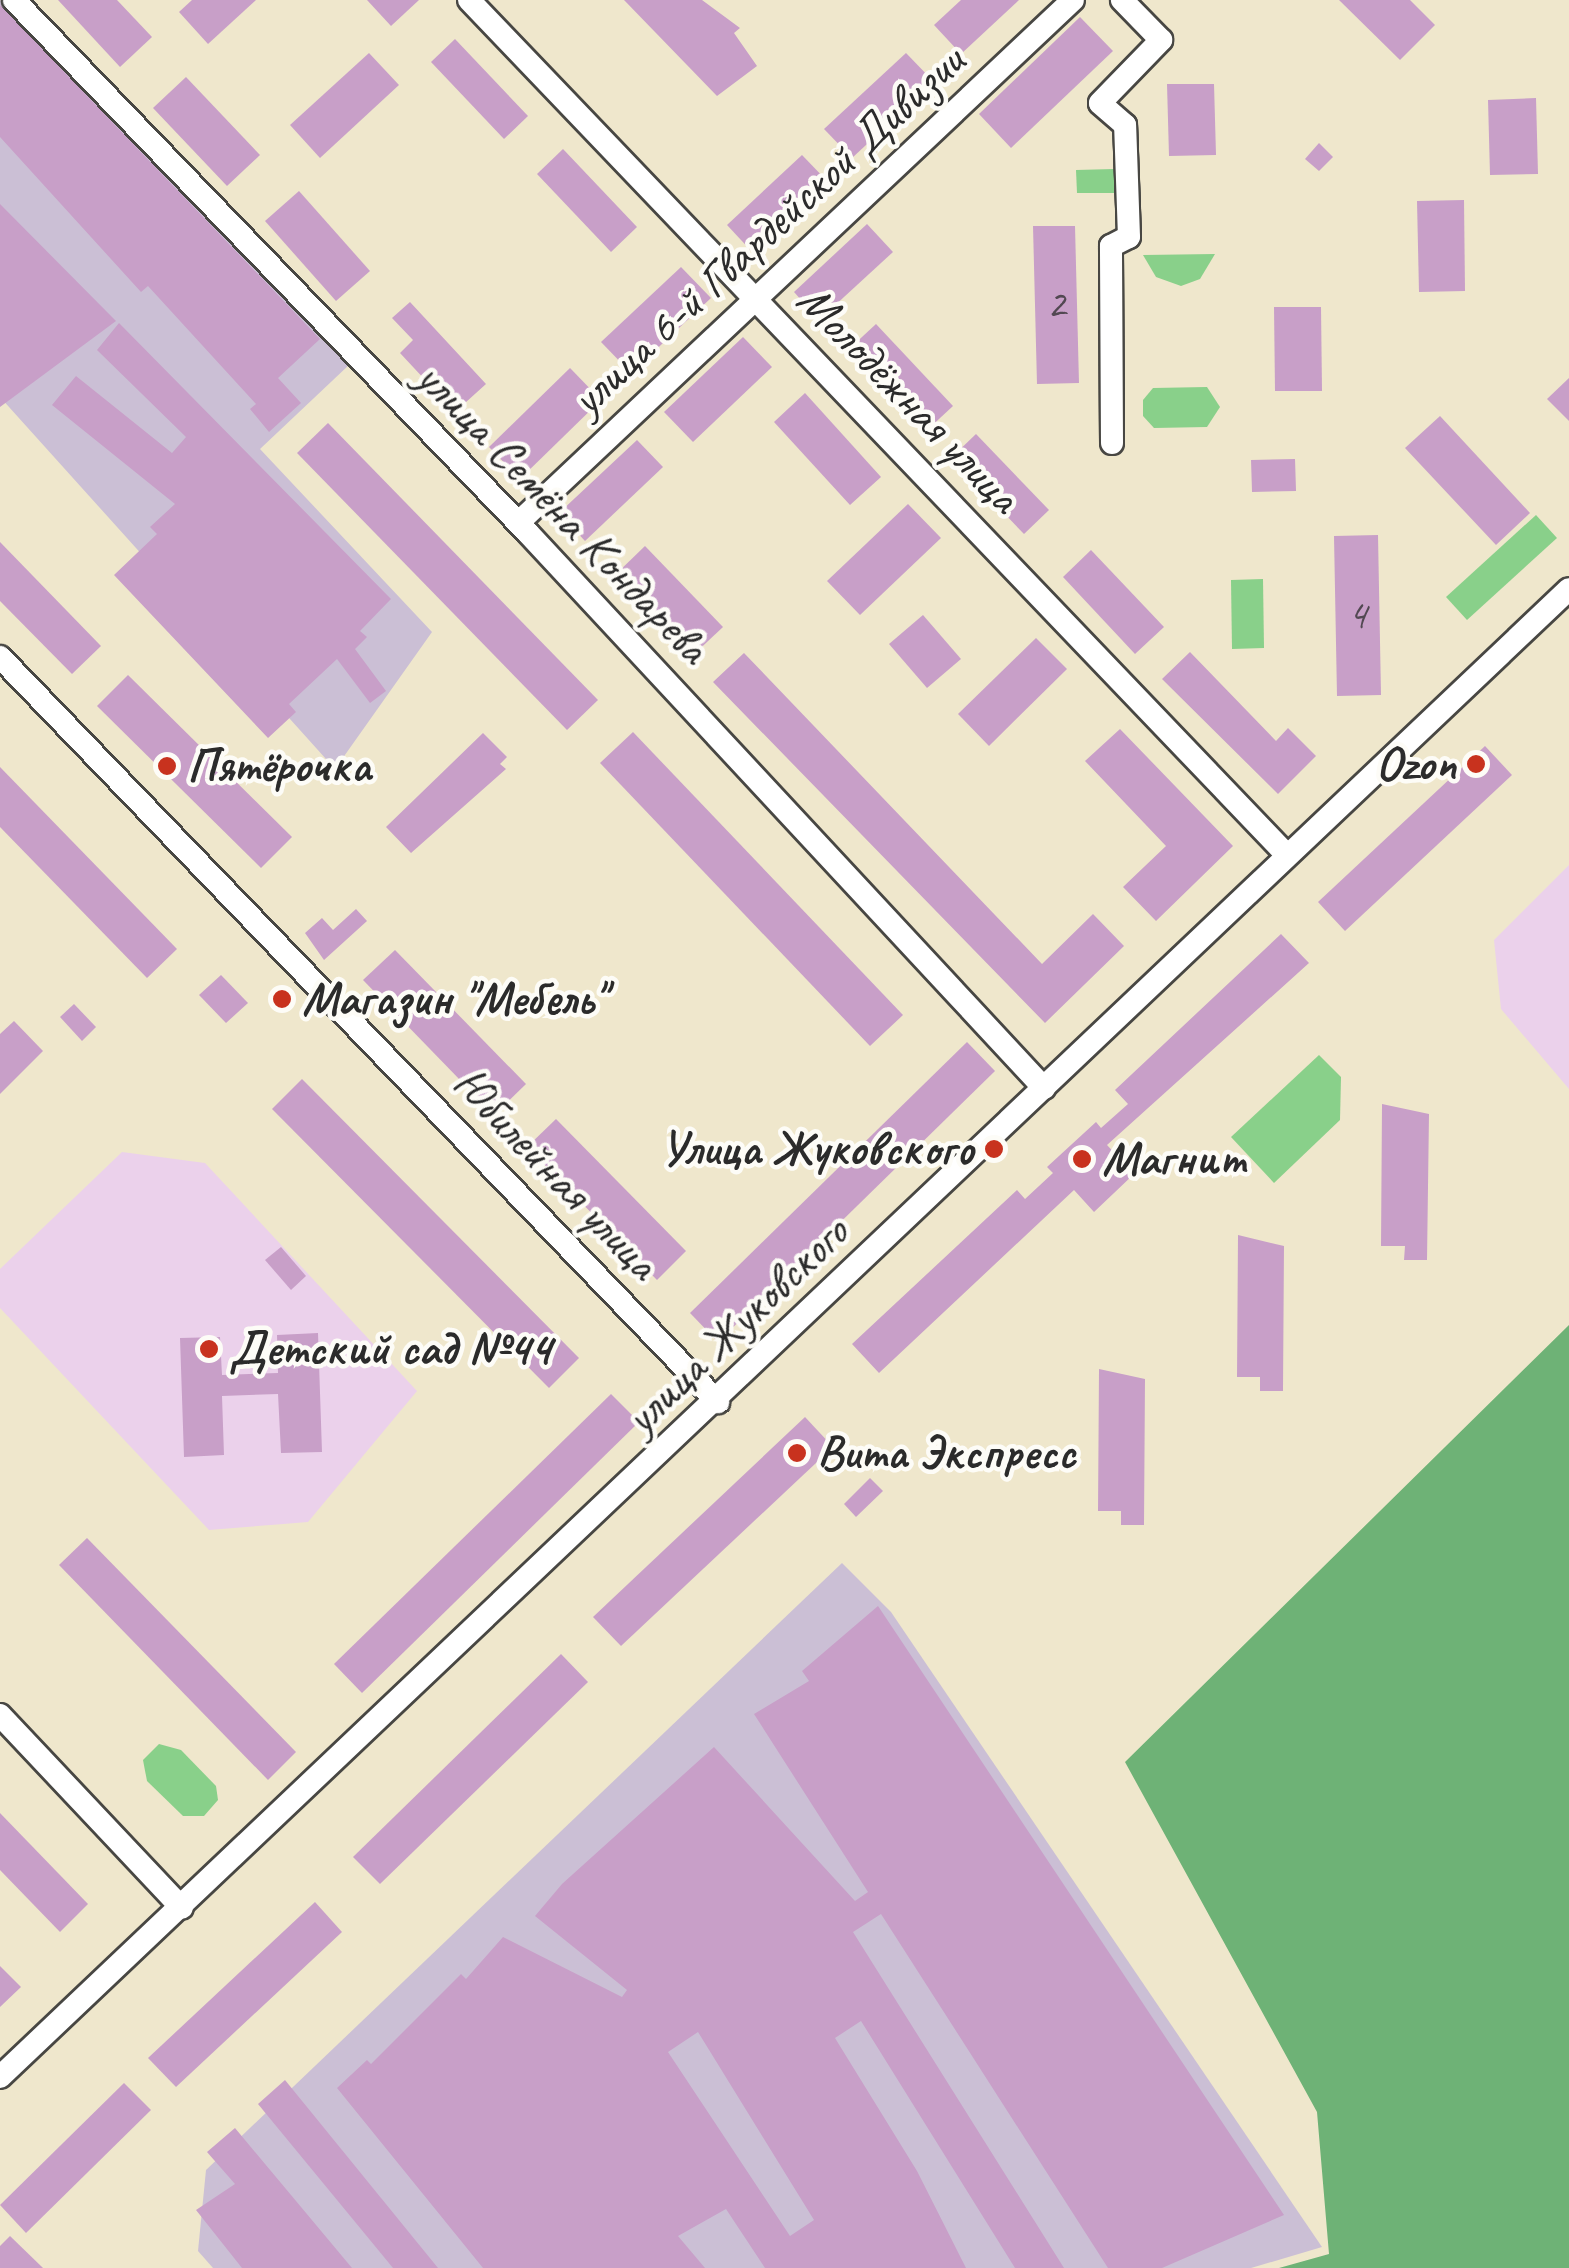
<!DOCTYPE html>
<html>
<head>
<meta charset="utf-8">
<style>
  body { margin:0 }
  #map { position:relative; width:1569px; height:2268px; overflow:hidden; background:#efe7cc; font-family:Caveat,sans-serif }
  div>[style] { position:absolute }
  .built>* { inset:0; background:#ebd1eb }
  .industrial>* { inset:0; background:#cbbfd5 }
  .green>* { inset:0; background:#89d08a }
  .forest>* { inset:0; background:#6eb276 }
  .building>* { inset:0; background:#c89fc8 }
  .roads { filter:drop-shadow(2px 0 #484743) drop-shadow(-2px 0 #484743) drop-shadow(0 2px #484743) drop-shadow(0 -2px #484743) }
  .street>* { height:22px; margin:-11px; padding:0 11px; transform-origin:11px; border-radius:11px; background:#fff }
  .dots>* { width:28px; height:28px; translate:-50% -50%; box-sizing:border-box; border:5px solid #fdfcf7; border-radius:50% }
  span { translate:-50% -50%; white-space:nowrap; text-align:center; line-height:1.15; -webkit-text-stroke:9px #fdfcf7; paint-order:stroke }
  .number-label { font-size:42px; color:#524852 }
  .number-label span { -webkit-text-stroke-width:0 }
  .street-label { font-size:48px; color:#2b2b2b }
  .poi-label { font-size:48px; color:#2b2b2b; font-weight:700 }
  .right { translate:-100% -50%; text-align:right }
  .left { translate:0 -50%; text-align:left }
</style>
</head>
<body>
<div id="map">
  <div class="built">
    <div style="clip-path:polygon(1569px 865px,1569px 1089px,1501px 1009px,1494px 940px)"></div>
    <div style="clip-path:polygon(122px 1152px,205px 1163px,417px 1391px,308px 1522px,209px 1530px,0 1308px,0 1269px)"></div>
  </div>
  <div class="industrial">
    <div style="clip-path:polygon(0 0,350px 364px,260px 449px,432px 632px,335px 769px,0 397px)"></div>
    <div style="clip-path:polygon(842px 1563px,891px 1612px,1322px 2247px,1251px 2268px,213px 2268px,198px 2251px,206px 2170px)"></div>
  </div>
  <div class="green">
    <div style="clip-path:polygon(1114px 169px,1114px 193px,1077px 193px,1076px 170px)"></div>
    <div style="clip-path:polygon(1215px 254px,1200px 279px,1181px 286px,1156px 277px,1143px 255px)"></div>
    <div style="clip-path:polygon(1207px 387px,1220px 407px,1207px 427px,1154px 428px,1143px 416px,1143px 400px,1153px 388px)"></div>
    <div style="clip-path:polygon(1536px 515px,1557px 538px,1467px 620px,1446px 597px)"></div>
    <div style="clip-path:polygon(1263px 579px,1264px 648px,1232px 649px,1231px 580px)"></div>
    <div style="clip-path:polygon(1319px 1055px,1341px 1077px,1340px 1120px,1274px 1183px,1231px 1137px)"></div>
    <div style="clip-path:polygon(159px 1744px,181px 1750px,216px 1786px,218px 1800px,204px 1816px,183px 1816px,147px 1781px,143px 1760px)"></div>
  </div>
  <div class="forest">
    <div style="clip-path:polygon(1569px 1325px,1569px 2268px,1279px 2268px,1329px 2254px,1317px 2112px,1125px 1762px)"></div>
  </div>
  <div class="building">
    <div style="clip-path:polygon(58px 0,117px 0,152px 37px,120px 67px)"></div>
    <div style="clip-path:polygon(192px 0,256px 0,208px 44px,179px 12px)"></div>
    <div style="clip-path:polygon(367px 0,419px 0,391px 26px)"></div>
    <div style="clip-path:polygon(624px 0,702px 0,740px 28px,734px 33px,757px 66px,717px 96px)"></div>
    <div style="clip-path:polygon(961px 0,1019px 0,961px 54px,934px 25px)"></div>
    <div style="clip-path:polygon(1339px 0,1410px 0,1435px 25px,1400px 60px)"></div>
    <div style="clip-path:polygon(0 5px,320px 339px,278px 378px,301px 403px,269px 432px,250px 409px,256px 404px,148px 286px,141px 292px,0 137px)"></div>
    <div style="clip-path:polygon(1080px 17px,1113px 51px,1011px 148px,979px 114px)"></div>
    <div style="clip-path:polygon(455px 39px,528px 116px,504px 139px,431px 62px)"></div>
    <div style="clip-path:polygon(369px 53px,399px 85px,320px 158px,290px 125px)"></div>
    <div style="clip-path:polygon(906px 53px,934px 82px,852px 158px,824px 129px)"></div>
    <div style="clip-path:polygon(186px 77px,260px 155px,227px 186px,153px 108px)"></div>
    <div style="clip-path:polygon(1167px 84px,1214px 84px,1216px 155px,1169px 156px)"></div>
    <div style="clip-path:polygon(1536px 98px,1538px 174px,1490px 175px,1488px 100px)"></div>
    <div style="clip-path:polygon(1319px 143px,1333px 157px,1319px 171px,1305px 159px)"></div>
    <div style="clip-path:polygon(563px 149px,637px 227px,611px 252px,537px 174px)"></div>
    <div style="clip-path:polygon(802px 155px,830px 184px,755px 255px,727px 225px)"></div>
    <div style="clip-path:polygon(299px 191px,370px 271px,336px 301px,265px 221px)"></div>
    <div style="clip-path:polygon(1464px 200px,1465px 291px,1419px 292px,1417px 201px)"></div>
    <div style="clip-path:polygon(0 204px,116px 321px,0 407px)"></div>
    <div style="clip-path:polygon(867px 224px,893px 252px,819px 320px,794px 292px)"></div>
    <div style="clip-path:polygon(1033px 226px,1075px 226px,1079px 383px,1037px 384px)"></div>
    <div style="clip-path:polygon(681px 267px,711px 298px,631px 373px,601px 342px)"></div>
    <div style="clip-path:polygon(410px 302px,486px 384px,455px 412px,400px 353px,413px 340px,392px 318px)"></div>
    <div style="clip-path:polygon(1274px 307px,1321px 307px,1322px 391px,1275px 391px)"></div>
    <div style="clip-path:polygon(119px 323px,391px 599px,360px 631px,367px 637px,355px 649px,386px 691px,370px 703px,337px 659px,289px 704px,296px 712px,268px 738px,114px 575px,157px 534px,150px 527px,175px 504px,52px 405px,76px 376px,172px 453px,186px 437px,97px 350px)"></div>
    <div style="clip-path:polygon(876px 324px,953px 406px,925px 432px,848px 350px)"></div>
    <div style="clip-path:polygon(743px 337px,772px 367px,693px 442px,664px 412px)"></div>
    <div style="clip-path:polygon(570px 368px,601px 400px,520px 479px,489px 447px)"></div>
    <div style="clip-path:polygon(1569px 378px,1569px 421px,1547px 399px)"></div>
    <div style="clip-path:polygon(805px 393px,881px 477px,850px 505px,774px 422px)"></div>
    <div style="clip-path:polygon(1440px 416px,1530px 513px,1496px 545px,1405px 448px)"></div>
    <div style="clip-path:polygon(328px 423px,598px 700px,567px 730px,297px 453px)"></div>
    <div style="clip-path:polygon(976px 434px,1049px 510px,1024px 534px,951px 458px)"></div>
    <div style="clip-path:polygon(637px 440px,663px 467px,585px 541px,559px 513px)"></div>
    <div style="clip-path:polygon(1295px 459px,1296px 491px,1252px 492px,1251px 460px)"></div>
    <div style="clip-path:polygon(908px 504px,941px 538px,860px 615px,827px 581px)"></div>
    <div style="clip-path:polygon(1378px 535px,1381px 695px,1337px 696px,1334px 536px)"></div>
    <div style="clip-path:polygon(0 542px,101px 646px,72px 674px,0 601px)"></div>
    <div style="clip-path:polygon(645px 546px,723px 627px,691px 657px,614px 576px)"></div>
    <div style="clip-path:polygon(1091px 550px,1164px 627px,1135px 654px,1063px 577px)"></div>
    <div style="clip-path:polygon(923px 615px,961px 659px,927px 688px,889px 644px)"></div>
    <div style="clip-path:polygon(1036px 638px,1067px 669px,989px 746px,958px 714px)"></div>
    <div style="clip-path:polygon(1190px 652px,1276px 741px,1288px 728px,1316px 756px,1278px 794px,1162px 679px)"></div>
    <div style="clip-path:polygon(744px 653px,1042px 964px,1093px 914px,1124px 946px,1045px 1023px,713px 682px)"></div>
    <div style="clip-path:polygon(128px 675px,292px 837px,261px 868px,97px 706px)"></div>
    <div style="clip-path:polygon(1120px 729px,1233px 846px,1156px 921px,1123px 887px,1166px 846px,1085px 761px)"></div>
    <div style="clip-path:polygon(633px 732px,903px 1015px,870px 1046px,600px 763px)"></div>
    <div style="clip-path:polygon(483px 733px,507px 757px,500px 764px,506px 769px,411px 853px,386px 827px)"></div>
    <div style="clip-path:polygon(1485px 746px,1512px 775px,1345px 931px,1318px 902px)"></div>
    <div style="clip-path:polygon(0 767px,177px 949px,147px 978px,0 827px)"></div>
    <div style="clip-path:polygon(356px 909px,367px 921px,324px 960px,305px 933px,322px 918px,333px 930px)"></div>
    <div style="clip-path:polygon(1281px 934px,1309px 963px,1107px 1145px,1134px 1174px,1094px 1212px,1074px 1190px,879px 1373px,852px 1344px,1017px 1190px,1025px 1199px,1053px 1173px,1047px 1167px,1096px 1122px,1101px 1128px,1128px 1104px,1115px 1090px)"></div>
    <div style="clip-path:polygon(395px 950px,526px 1084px,494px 1115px,363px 980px)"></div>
    <div style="clip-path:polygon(221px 975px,248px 1003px,226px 1023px,199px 995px)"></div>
    <div style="clip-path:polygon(74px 1004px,96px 1027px,82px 1041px,60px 1017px)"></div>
    <div style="clip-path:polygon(14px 1021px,43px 1051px,0 1094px,0 1034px)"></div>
    <div style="clip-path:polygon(967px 1042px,995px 1071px,718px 1342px,690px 1313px)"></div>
    <div style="clip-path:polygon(302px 1079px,579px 1358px,549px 1388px,272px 1109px)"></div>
    <div style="clip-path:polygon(1382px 1104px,1429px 1114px,1427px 1260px,1404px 1260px,1405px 1246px,1381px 1246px)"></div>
    <div style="clip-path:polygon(556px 1119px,686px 1251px,657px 1280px,527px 1147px)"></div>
    <div style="clip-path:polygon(1238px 1235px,1284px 1246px,1283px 1391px,1260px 1391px,1260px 1377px,1237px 1377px)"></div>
    <div style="clip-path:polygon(281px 1247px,306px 1276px,291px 1290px,265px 1260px)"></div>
    <div style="clip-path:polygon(318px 1333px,322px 1452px,281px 1453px,278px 1394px,222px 1396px,224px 1455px,184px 1457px,180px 1338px,220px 1337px,222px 1375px,278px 1373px,277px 1335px)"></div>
    <div style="clip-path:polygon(1099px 1369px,1145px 1379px,1144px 1525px,1121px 1525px,1121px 1511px,1098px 1511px)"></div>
    <div style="clip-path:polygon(611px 1394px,639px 1422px,362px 1693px,334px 1664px)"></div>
    <div style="clip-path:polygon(805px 1417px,833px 1447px,621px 1646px,593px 1617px)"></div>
    <div style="clip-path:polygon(870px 1478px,883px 1491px,856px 1517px,844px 1504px)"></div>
    <div style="clip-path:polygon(87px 1538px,296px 1752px,268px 1780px,59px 1565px)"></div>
    <div style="clip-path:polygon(evenodd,878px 1606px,1284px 2215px,1162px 2268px,1108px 2268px,881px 1914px,853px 1932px,1064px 2268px,1015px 2268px,861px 2021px,835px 2038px,917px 2171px,966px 2268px,765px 2268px,726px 2209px,678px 2236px,705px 2268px,483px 2268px,337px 2088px,367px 2060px,371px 2064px,461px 1974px,466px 1979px,503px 1937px,622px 1997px,627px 1990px,535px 1916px,562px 1884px,714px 1747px,855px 1901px,868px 1892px,754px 1714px,809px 1681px,802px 1671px,878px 1606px,698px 2032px,814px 2220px,790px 2236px,668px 2052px,698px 2032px)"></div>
    <div style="clip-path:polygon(561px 1654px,588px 1682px,380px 1884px,353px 1857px)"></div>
    <div style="clip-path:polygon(0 1813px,88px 1904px,60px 1932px,0 1870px)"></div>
    <div style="clip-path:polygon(315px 1902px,342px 1932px,176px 2087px,148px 2058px)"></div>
    <div style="clip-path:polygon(0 1966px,21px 1987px,0 2007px)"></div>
    <div style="clip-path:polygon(285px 2080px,438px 2268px,393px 2268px,258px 2104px)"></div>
    <div style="clip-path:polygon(124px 2083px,151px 2110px,26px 2233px,0 2205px)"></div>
    <div style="clip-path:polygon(235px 2128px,352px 2268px,242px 2268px,196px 2210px,235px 2184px,207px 2152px)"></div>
    <div style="clip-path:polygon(10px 2236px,43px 2268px,0 2268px,0 2246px)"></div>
  </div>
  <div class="roads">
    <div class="street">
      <div style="left:14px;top:0;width:740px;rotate:46.04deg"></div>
      <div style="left:528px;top:533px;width:758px;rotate:47.09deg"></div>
      <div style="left:469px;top:0;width:1183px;rotate:46.27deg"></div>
      <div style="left:1112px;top:443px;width:197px;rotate:-90.3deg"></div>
      <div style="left:1111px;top:246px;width:20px;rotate:-27deg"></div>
      <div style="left:1129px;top:237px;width:112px;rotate:-92deg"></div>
      <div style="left:1125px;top:125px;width:33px;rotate:-139deg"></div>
      <div style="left:1100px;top:103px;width:88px;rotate:-45.9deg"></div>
      <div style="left:1161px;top:40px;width:56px;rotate:-134.3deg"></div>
      <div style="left:519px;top:522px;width:761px;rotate:-43.3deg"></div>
      <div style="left:0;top:657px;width:1035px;rotate:46.06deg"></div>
      <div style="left:0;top:1715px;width:265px;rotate:46.7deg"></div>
      <div style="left:0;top:2077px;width:2162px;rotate:-43.48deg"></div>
    </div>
  </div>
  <div class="dots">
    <div style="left:1476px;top:764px;background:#c8321e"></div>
    <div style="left:167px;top:766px;background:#c8321e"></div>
    <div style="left:282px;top:999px;background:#c8321e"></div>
    <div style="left:994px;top:1149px;background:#c8321e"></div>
    <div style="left:1082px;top:1159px;background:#c8321e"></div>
    <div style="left:209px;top:1349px;background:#c8321e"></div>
    <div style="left:797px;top:1453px;background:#c8321e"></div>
  </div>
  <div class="number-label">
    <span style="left:1056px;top:304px">2</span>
    <span style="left:1357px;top:615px">4</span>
  </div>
  <div class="street-label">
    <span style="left:767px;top:230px;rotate:-43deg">улица 6-й Гвардейской Дивизии</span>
    <span style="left:909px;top:398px;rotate:46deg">Молодёжная улица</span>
    <span style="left:563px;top:512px;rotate:46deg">улица Семёна Кондарева</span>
    <span style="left:556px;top:1173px;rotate:46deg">Юбилейная улица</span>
    <span style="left:736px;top:1325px;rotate:-44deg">улица Жуковского</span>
  </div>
  <div class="poi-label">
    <span class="right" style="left:1456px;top:764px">Ozon</span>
    <span class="left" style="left:187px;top:766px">Пятёрочка</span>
    <span class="left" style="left:302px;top:999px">Магазин "Мебель"</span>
    <span class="right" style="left:974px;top:1149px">Улица Жуковского</span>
    <span class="left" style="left:1102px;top:1159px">Магнит</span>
    <span class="left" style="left:229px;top:1349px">Детский сад №44</span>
    <span class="left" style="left:817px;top:1453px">Вита Экспресс</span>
  </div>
</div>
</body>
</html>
